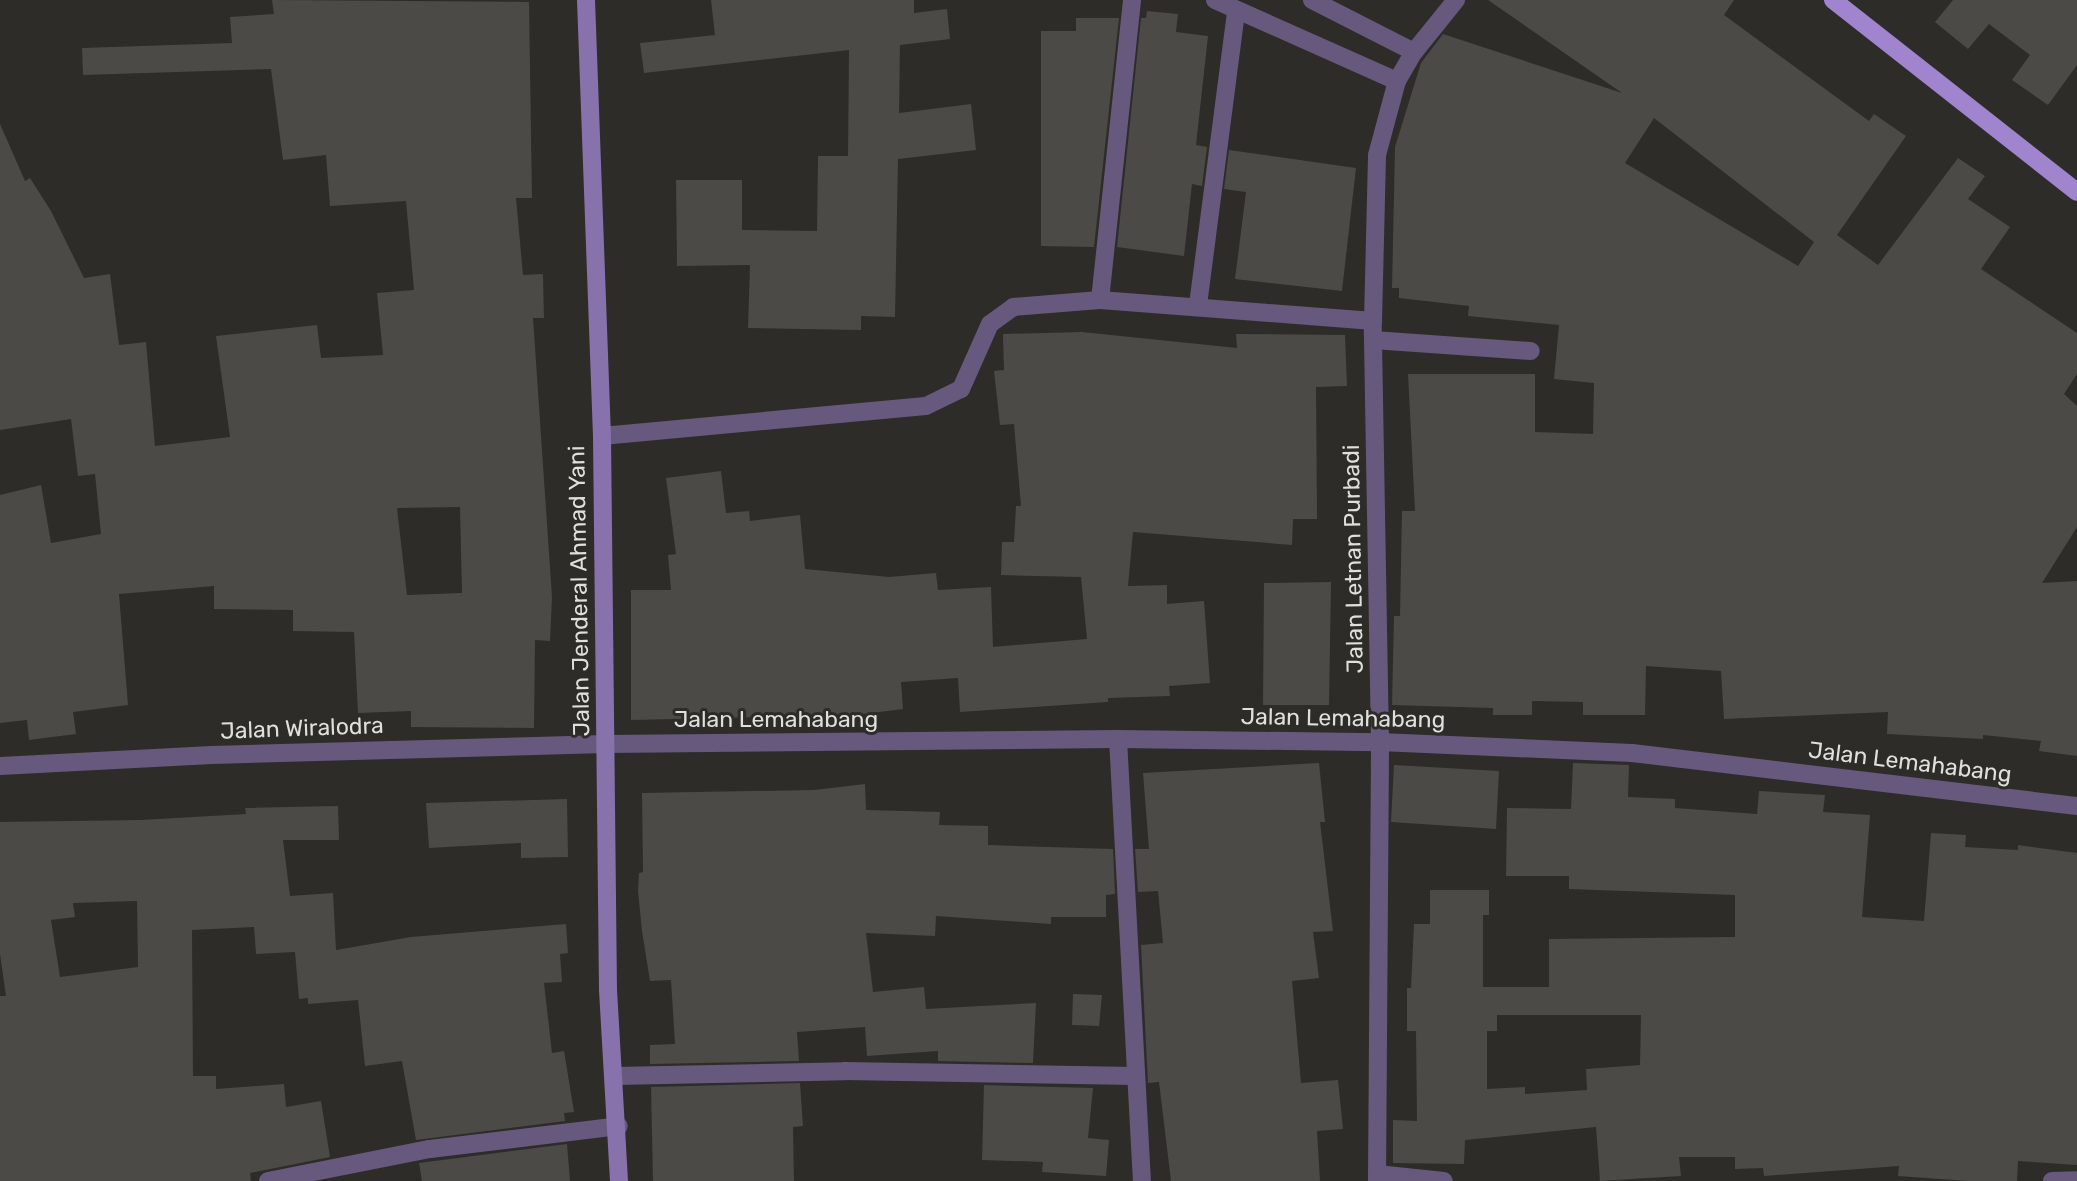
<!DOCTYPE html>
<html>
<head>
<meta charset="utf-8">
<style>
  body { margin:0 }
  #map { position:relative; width:2077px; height:1181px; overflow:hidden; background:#2d2c28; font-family:Rubik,sans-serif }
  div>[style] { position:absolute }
  .building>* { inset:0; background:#4b4a46 }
  .minor>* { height:18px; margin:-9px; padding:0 9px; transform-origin:9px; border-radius:9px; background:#66597d }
  .secondary>* { height:18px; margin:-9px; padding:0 9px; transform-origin:9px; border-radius:9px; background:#8772ab }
  .primary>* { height:18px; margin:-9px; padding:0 9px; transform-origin:9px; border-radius:9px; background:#a084ce }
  span { translate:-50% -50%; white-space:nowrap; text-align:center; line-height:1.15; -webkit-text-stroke:6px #2d2c28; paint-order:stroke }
  .street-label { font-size:23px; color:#dfdfdc }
</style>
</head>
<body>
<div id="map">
  <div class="building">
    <div style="clip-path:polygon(evenodd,272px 0,529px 2px,532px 198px,516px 198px,523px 275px,543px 274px,544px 318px,533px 318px,552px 597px,550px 641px,535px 640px,534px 728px,411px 727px,411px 711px,358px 713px,354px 632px,293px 631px,293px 610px,214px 609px,214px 586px,119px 594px,128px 705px,73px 712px,76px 734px,29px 740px,27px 720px,0 723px,0 495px,41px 485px,51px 543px,101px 534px,95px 474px,78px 476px,71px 419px,0 430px,0 124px,25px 181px,30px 178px,51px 211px,84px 278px,110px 274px,119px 345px,146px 342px,155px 446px,230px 437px,216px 336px,317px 325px,321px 358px,383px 355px,377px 293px,414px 290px,406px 201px,330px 206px,326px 155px,283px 160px,271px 69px,83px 75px,82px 48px,232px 43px,230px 17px,274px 14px,272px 0,460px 507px,462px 593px,407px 595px,397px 508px,460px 507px)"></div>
    <div style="clip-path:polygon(711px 0,914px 0,914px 13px,947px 9px,950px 39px,900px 45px,899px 113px,971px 104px,976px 150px,898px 159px,895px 317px,861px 316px,861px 330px,748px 328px,750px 265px,677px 266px,676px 180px,742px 180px,742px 230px,817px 231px,818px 156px,848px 156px,849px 50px,644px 73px,640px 43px,715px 35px)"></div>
    <div style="clip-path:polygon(evenodd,1488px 0,1734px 0,1724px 15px,1869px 121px,1874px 114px,1906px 136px,1837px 235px,1878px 265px,1958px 158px,1985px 176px,1968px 199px,2010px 227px,1981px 269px,2077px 333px,2077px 374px,2064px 394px,2077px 406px,2077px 527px,2042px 583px,2077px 581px,2077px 756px,2039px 751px,2041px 741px,1983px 735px,1983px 739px,1887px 734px,1888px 712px,1724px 719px,1721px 671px,1646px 666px,1645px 715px,1583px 715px,1583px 702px,1532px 701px,1532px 715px,1493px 715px,1493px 708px,1392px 705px,1394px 616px,1400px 616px,1402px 511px,1415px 511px,1408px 374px,1535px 374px,1535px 432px,1593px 434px,1594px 383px,1554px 379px,1559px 325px,1468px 316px,1469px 306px,1399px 298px,1399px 288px,1392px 288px,1395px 147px,1421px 63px,1443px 34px,1622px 93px,1488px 0,1654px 118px,1814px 242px,1798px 266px,1625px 163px,1654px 118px)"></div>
    <div style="clip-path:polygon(1953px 0,2077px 0,2077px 65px,2048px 105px,2012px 80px,2030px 55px,1989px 24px,1968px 49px,1935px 22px)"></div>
    <div style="clip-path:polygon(1147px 11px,1178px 14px,1176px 32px,1208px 36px,1196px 145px,1207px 147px,1202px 186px,1192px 184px,1184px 256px,1117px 247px,1141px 18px,1146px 18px)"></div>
    <div style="clip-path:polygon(1076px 18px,1119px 18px,1094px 247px,1041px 246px,1041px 31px,1076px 31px)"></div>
    <div style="clip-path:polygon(1229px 150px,1356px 168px,1342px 291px,1235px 279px,1246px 192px,1224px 189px)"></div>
    <div style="clip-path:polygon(1082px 332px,1237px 348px,1236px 334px,1345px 335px,1347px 386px,1316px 387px,1317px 519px,1293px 519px,1292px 545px,1133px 532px,1128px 586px,1167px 585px,1167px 604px,1204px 601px,1210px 683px,1169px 686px,1170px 696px,1108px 698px,1108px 702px,960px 712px,958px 678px,901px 682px,903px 709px,856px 715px,631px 720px,631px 590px,671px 590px,668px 555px,676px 554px,666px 478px,721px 471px,726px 513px,749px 511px,750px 521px,800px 515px,805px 569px,889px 577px,936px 573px,938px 590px,991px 587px,993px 647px,1087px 639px,1081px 577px,1001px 575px,1002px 542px,1014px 542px,1016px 506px,1021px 506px,1014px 424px,1000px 425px,994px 371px,1004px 370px,1003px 334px)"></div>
    <div style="clip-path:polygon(1331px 582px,1329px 705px,1263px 705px,1264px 583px)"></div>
    <div style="clip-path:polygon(1319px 763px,1325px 822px,1320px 822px,1333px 931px,1313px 932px,1319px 978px,1292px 981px,1301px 1083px,1338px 1080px,1343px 1129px,1317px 1131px,1320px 1181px,1171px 1181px,1159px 1082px,1148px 1083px,1141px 945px,1163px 943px,1158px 891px,1138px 892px,1135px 849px,1149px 849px,1143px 773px)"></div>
    <div style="clip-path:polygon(evenodd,1573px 763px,1629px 765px,1628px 797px,1675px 799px,1675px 808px,1757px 814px,1759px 791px,1825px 795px,1823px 812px,1870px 815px,1862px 917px,1924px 921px,1931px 833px,1966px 835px,1965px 847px,2018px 850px,2018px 845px,2077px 853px,2077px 1165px,2018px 1161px,2017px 1181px,1969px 1181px,1898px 1176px,1899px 1166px,1764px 1176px,1763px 1168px,1735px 1169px,1735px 1157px,1679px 1157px,1681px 1176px,1600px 1181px,1596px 1127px,1465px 1140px,1464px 1164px,1393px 1163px,1393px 1120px,1417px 1121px,1416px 1031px,1407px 1031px,1407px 988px,1411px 988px,1414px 924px,1430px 924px,1430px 890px,1489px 890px,1489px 915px,1483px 915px,1483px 987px,1549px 987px,1549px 939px,1735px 937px,1735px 895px,1569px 889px,1569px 876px,1506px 876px,1507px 808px,1571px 809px,1573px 763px,1497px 1015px,1641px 1015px,1640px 1065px,1586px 1069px,1587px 1090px,1525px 1094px,1525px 1087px,1487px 1089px,1487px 1031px,1497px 1031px,1497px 1015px)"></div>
    <div style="clip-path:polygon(1394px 765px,1499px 771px,1496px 829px,1391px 822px)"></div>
    <div style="clip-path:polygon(865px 784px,866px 810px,940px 812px,939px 825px,988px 826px,988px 845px,1113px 849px,1115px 894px,1106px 895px,1106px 917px,1051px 917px,1051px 924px,936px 916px,935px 936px,866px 933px,873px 992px,924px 987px,926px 1009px,1036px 1003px,1033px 1063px,938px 1061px,938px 1051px,867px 1056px,865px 1027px,797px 1032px,799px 1061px,650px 1064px,650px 1045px,675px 1044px,671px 980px,650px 981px,642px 931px,638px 891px,639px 873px,643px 872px,642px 793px,814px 790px)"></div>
    <div style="clip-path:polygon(567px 799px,568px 857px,521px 858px,521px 843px,429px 848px,426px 803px)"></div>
    <div style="clip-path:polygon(evenodd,338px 806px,339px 840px,283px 840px,290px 896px,333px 893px,336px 950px,411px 937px,566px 924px,568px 953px,560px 954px,562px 982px,544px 983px,552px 1053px,564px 1051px,574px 1112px,564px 1113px,565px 1121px,416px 1140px,402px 1061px,365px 1066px,358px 1000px,308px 1004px,308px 998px,299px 999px,295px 952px,256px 954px,254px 927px,192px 930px,193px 1076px,216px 1076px,216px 1089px,284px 1084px,286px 1107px,321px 1101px,330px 1157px,250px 1173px,251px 1181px,0 1181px,0 996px,6px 996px,0 954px,0 822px,141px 820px,246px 814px,245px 808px,338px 806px,137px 901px,138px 967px,60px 977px,51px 920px,75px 917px,73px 903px,137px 901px)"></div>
    <div style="clip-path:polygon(1073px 994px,1102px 995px,1099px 1026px,1072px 1025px)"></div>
    <div style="clip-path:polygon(800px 1083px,803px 1126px,793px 1127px,794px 1181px,653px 1181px,651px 1087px)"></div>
    <div style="clip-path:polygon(984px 1085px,1093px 1088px,1088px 1138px,1109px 1140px,1106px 1176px,1042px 1172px,1043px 1162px,982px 1160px)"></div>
    <div style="clip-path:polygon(567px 1144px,570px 1181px,422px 1181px,419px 1163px)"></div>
  </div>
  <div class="minor">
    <div style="left:1215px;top:0;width:199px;rotate:24deg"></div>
    <div style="left:1312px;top:0;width:114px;rotate:27deg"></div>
    <div style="left:1100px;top:300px;width:302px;rotate:-83.9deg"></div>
    <div style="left:1198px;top:305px;width:296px;rotate:-82.6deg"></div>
    <div style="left:1373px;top:340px;width:158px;rotate:4deg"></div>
    <div style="left:602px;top:436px;width:325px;rotate:-5.3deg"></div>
    <div style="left:926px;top:406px;width:39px;rotate:-26deg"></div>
    <div style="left:961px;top:389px;width:71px;rotate:-66deg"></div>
    <div style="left:990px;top:324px;width:29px;rotate:-36deg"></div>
    <div style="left:1013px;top:307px;width:87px;rotate:-4.6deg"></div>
    <div style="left:1100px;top:300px;width:274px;rotate:4.4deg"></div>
    <div style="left:1118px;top:739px;width:443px;rotate:86.9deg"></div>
    <div style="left:0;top:766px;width:212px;rotate:-3deg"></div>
    <div style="left:212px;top:755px;width:393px;rotate:-1.6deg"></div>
    <div style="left:605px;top:744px;width:513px;rotate:-0.56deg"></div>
    <div style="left:1118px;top:739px;width:262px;rotate:0.7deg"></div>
    <div style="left:1380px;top:742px;width:252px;rotate:2.5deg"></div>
    <div style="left:1632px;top:753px;width:448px;rotate:6.8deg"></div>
    <div style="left:615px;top:1076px;width:230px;rotate:-1.2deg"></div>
    <div style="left:845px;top:1071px;width:290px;rotate:1deg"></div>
    <div style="left:1377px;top:1174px;width:67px;rotate:6deg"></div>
    <div style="left:268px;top:1181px;width:165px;rotate:-11.2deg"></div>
    <div style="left:430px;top:1149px;width:190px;rotate:-6.9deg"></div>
    <div style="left:1377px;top:1181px;width:439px;rotate:-89.6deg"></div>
    <div style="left:1380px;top:742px;width:421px;rotate:-91deg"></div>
    <div style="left:1373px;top:321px;width:166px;rotate:-88.6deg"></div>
    <div style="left:1377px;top:155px;width:77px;rotate:-74.9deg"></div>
    <div style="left:1397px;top:81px;width:34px;rotate:-60deg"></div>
    <div style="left:1414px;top:52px;width:67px;rotate:-51.1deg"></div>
    <div style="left:2052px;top:1181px;width:25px;rotate:-2deg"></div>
  </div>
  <div class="secondary">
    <div style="left:586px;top:0;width:436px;rotate:87.9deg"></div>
    <div style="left:602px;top:436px;width:554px;rotate:89.38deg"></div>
    <div style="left:608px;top:990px;width:191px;rotate:86.7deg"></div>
  </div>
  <div class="primary">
    <div style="left:1833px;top:0;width:310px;rotate:38.2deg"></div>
  </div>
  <div class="street-label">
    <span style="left:1353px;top:559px;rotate:-91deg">Jalan Letnan Purbadi</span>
    <span style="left:579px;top:591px;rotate:-91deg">Jalan Jenderal Ahmad Yani</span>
    <span style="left:1343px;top:718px;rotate:1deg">Jalan Lemahabang</span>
    <span style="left:776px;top:719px">Jalan Lemahabang</span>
    <span style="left:302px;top:728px;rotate:-2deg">Jalan Wiralodra</span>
    <span style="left:1910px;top:762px;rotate:7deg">Jalan Lemahabang</span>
  </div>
</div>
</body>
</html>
